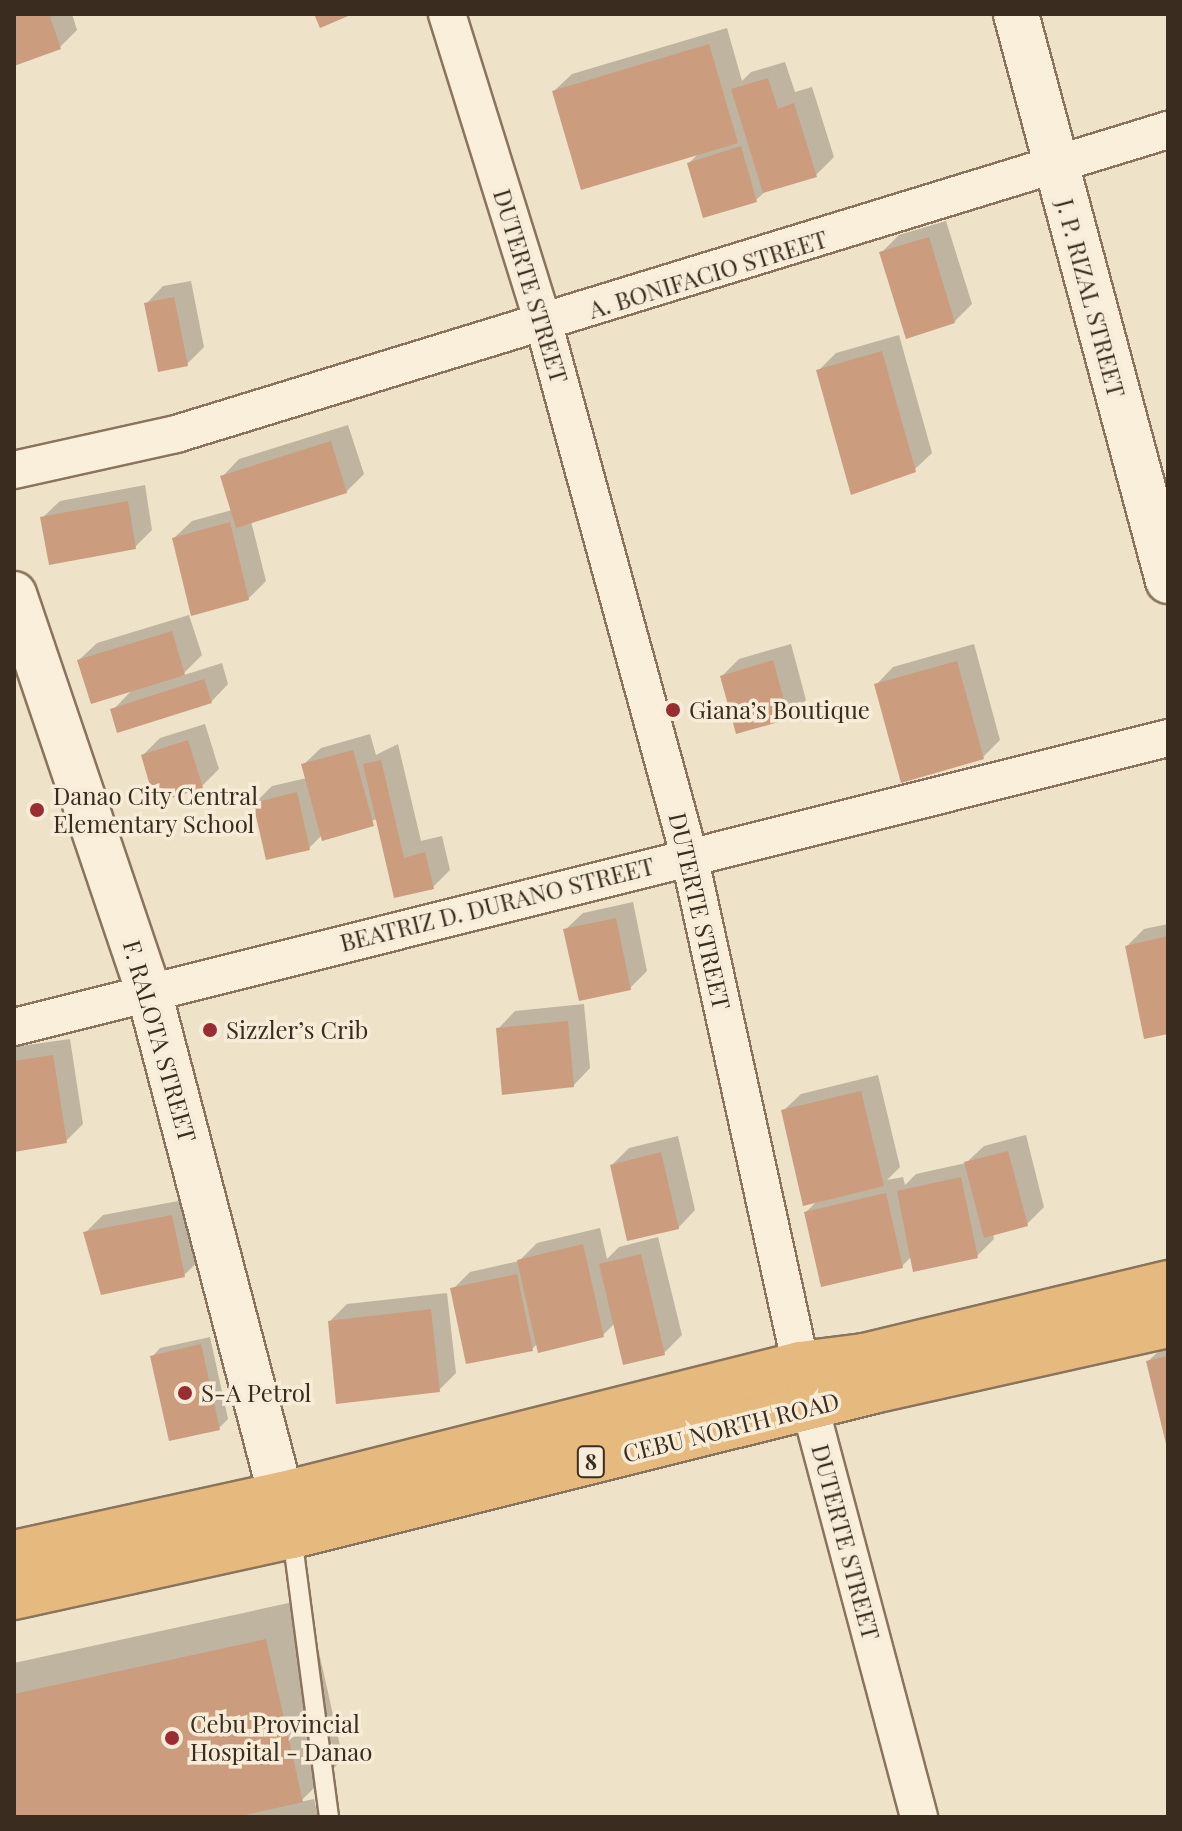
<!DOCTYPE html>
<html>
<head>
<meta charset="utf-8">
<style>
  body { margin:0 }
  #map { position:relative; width:1182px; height:1831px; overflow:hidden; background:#eee2c8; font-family:"Playfair Display",serif }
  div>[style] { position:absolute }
  .shadow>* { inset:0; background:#0003 }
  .building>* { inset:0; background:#cc9c7e }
  .roads { filter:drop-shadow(2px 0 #8a745d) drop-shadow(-2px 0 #8a745d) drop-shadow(0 2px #8a745d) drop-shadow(0 -2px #8a745d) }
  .service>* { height:18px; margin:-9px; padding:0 9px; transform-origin:9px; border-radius:9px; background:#f9efdb }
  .minor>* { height:36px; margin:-18px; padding:0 18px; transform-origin:18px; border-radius:18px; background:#f9efdb }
  .tertiary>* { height:44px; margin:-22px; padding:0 22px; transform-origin:22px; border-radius:22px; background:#f9efdb }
  .trunk>* { height:44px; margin:-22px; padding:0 22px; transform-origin:22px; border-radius:22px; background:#e6ba7e }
  .dots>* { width:22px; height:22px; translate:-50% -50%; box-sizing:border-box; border:4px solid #f6ecd7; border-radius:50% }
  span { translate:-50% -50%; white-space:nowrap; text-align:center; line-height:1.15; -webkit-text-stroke:7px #f6ecd7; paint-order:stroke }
  .shield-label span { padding:2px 6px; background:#f6ecd7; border:2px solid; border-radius:6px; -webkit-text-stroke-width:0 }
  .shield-label { font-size:22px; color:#3b2c20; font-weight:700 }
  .street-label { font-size:24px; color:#3b2c20 }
  .poi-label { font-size:24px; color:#3b2c20 }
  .left { translate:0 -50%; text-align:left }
  .frame { position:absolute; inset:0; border:16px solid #3b2c20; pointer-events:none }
</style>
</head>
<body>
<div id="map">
  <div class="shadow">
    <div style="clip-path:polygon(14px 14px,72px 14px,77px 30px,60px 47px,14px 63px)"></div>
    <div style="clip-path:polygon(727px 28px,742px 81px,751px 72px,785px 62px,795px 92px,812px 87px,834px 157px,816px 175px,766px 191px,756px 200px,689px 163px,700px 152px,554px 91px,572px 74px)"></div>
    <div style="clip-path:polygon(946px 221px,972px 304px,954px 322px,881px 253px,899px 235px)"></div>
    <div style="clip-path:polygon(191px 281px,204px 347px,187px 364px,146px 304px,163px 286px)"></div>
    <div style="clip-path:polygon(899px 335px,932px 453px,914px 470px,819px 370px,836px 353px)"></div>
    <div style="clip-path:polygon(348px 425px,364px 474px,346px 492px,251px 521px,266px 581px,248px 599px,174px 538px,192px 521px,232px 510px,222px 477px,239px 459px)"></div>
    <div style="clip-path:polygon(145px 485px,152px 530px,135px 547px,42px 518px,60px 501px)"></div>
    <div style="clip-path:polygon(189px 615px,202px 655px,181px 676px,222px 663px,228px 684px,211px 702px,113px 710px,134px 688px,79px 660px,97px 643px)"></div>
    <div style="clip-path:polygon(791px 644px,806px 700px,788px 717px,722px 676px,739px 659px)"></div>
    <div style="clip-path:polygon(974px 644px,1000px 740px,983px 757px,876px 685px,893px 667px)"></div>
    <div style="clip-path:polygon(205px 724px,219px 769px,202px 786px,143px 755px,160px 738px)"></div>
    <div style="clip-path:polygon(370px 734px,376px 755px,398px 744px,421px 841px,442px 836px,450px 870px,433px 887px,396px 896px,378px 819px,322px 835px,309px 848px,255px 803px,272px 786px,307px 778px,303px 765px,321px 748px)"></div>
    <div style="clip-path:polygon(633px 902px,647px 971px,630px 988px,565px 930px,583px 913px)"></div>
    <div style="clip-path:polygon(1168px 924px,1168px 1032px,1127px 946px,1144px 929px)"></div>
    <div style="clip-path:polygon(584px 1004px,590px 1068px,573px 1086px,498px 1029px,515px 1011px)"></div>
    <div style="clip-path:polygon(70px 1039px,83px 1124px,66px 1141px,14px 1150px,14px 1047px)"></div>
    <div style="clip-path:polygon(878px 1075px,900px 1167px,887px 1180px,903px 1177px,905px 1185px,916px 1174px,966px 1163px,984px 1146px,1026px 1135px,1044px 1207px,1027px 1224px,993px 1233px,994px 1239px,977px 1256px,912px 1256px,902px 1266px,806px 1212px,818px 1200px,783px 1111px,801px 1094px)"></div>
    <div style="clip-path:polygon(678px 1136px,695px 1210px,678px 1228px,612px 1165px,629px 1148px)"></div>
    <div style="clip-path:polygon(189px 1199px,202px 1258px,184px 1275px,86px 1232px,103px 1215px)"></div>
    <div style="clip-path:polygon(600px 1228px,607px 1259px,619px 1247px,658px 1237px,682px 1335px,664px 1353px,615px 1323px,603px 1335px,538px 1343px,532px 1349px,453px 1289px,470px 1272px,519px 1261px,537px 1243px)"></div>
    <div style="clip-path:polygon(447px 1293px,456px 1373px,439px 1390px,330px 1321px,347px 1304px)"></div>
    <div style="clip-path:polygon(210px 1337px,228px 1419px,219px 1428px,152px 1357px,160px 1348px)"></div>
    <div style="clip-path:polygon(1168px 1343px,1168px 1444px,1148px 1361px)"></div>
    <div style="clip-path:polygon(307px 1599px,343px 1759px,300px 1802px,314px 1799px,318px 1817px,14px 1817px,14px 1663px)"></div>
  </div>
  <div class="building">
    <div style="clip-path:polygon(14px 14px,58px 14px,50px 17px,61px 49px,14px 66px)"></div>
    <div style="clip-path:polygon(314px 14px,353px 14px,320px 28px)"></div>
    <div style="clip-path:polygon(709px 44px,738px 143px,581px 190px,552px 91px)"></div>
    <div style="clip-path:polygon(768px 78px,778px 109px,794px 103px,817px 177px,763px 193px,731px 89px)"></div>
    <div style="clip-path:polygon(741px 146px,757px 202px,703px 218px,687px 163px)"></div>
    <div style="clip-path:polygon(929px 237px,955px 323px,906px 339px,879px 252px)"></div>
    <div style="clip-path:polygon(174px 297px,188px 366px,158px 372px,144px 303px)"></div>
    <div style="clip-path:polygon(882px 351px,916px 472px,851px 495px,816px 370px)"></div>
    <div style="clip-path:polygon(331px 441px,347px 493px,236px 528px,220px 476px)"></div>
    <div style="clip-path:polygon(128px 501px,136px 549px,49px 565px,40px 517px)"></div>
    <div style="clip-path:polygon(230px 522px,249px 600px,191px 616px,172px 538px)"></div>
    <div style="clip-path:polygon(172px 631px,185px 675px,91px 704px,77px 660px)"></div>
    <div style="clip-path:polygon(773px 660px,789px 719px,736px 734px,720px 676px)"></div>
    <div style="clip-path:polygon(957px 661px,984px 759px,901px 783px,874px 684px)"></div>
    <div style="clip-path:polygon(204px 679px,212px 703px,117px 733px,110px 709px)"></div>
    <div style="clip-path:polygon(188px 740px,203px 788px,155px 803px,141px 755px)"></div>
    <div style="clip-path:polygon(353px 750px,374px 826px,322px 841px,301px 764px)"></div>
    <div style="clip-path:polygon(381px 760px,404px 858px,425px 852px,434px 889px,394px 898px,363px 764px)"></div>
    <div style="clip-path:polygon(297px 792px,310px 850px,266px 860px,253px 803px)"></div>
    <div style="clip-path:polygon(616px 918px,631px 990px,579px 1001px,563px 929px)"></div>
    <div style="clip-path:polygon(1168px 936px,1168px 1034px,1144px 1039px,1125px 946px)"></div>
    <div style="clip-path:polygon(568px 1021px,574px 1087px,502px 1095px,496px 1028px)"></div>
    <div style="clip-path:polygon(53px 1055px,67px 1143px,14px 1152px,14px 1061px)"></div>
    <div style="clip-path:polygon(861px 1091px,884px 1186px,803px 1206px,781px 1110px)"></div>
    <div style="clip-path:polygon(1008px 1151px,1028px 1226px,984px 1238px,964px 1162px)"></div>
    <div style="clip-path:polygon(661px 1152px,679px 1229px,627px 1241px,610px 1165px)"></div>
    <div style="clip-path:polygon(961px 1177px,978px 1258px,913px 1272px,897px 1191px)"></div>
    <div style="clip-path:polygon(886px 1193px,903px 1268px,821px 1287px,804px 1212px)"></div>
    <div style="clip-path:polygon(172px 1215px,185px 1277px,101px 1295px,83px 1232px)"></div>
    <div style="clip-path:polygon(583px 1244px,604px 1337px,538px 1353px,517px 1260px)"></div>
    <div style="clip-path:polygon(641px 1254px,665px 1355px,623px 1365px,599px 1264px)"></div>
    <div style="clip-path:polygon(517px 1274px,533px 1351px,466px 1364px,450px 1288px)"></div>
    <div style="clip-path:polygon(431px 1309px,440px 1392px,336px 1404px,328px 1321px)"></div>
    <div style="clip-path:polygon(201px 1344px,220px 1430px,169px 1441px,150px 1356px)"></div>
    <div style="clip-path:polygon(1168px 1356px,1168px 1447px,1167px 1448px,1146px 1361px)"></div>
    <div style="clip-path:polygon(266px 1639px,303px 1802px,236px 1817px,14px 1817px,14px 1694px)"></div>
  </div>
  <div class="roads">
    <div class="service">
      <div style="left:292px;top:1536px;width:283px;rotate:82.5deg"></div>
    </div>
    <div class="minor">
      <div style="left:447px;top:14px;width:326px;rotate:72.7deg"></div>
      <div style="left:544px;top:325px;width:549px;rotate:74.7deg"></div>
      <div style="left:689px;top:855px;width:565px;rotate:77.64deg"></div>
      <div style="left:810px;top:1407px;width:424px;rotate:75.1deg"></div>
      <div style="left:14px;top:470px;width:166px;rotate:-12.5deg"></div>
      <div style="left:176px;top:434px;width:1038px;rotate:-17.04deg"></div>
      <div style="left:14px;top:1027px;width:1190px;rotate:-14.06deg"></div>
    </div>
    <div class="tertiary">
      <div style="left:1016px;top:14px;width:587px;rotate:74.99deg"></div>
      <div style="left:14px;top:594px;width:420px;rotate:71.3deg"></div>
      <div style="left:149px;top:992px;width:556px;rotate:75.31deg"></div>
    </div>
    <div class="trunk">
      <div style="left:14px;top:1553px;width:275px;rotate:-12.4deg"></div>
      <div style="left:283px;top:1494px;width:533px;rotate:-14.11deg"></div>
      <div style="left:800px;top:1364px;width:64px;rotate:-7.1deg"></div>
      <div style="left:864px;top:1356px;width:313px;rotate:-13.5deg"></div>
      <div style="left:14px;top:1597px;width:285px;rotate:-12.4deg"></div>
      <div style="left:292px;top:1536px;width:599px;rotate:-14.01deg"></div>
      <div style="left:873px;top:1391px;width:302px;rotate:-12.6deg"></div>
    </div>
  </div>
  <div class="dots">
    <div style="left:673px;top:710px;background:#992d31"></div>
    <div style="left:37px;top:810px;background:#992d31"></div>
    <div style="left:210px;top:1030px;background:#992d31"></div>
    <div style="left:185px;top:1393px;background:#992d31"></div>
    <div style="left:172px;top:1738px;background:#992d31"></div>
  </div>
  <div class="shield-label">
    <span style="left:591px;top:1462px">8</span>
  </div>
  <div class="street-label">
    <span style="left:708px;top:274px;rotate:-17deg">A. BONIFACIO STREET</span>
    <span style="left:531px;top:286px;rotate:73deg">DUTERTE STREET</span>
    <span style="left:1091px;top:298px;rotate:75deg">J. P. RIZAL STREET</span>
    <span style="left:497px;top:904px;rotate:-14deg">BEATRIZ D. DURANO STREET</span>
    <span style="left:700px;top:911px;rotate:77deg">DUTERTE STREET</span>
    <span style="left:160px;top:1041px;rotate:74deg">F. RALOTA STREET</span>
    <span style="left:731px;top:1427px;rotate:-14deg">CEBU NORTH ROAD</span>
    <span style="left:846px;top:1542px;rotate:75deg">DUTERTE STREET</span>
  </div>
  <div class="poi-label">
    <span class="left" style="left:689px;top:710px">Giana’s Boutique</span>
    <span class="left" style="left:53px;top:810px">Danao City Central<br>Elementary School</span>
    <span class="left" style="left:226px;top:1030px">Sizzler’s Crib</span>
    <span class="left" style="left:201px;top:1393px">S-A Petrol</span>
    <span class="left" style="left:190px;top:1738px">Cebu Provincial<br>Hospital - Danao</span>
  </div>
  <div class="frame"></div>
</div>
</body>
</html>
